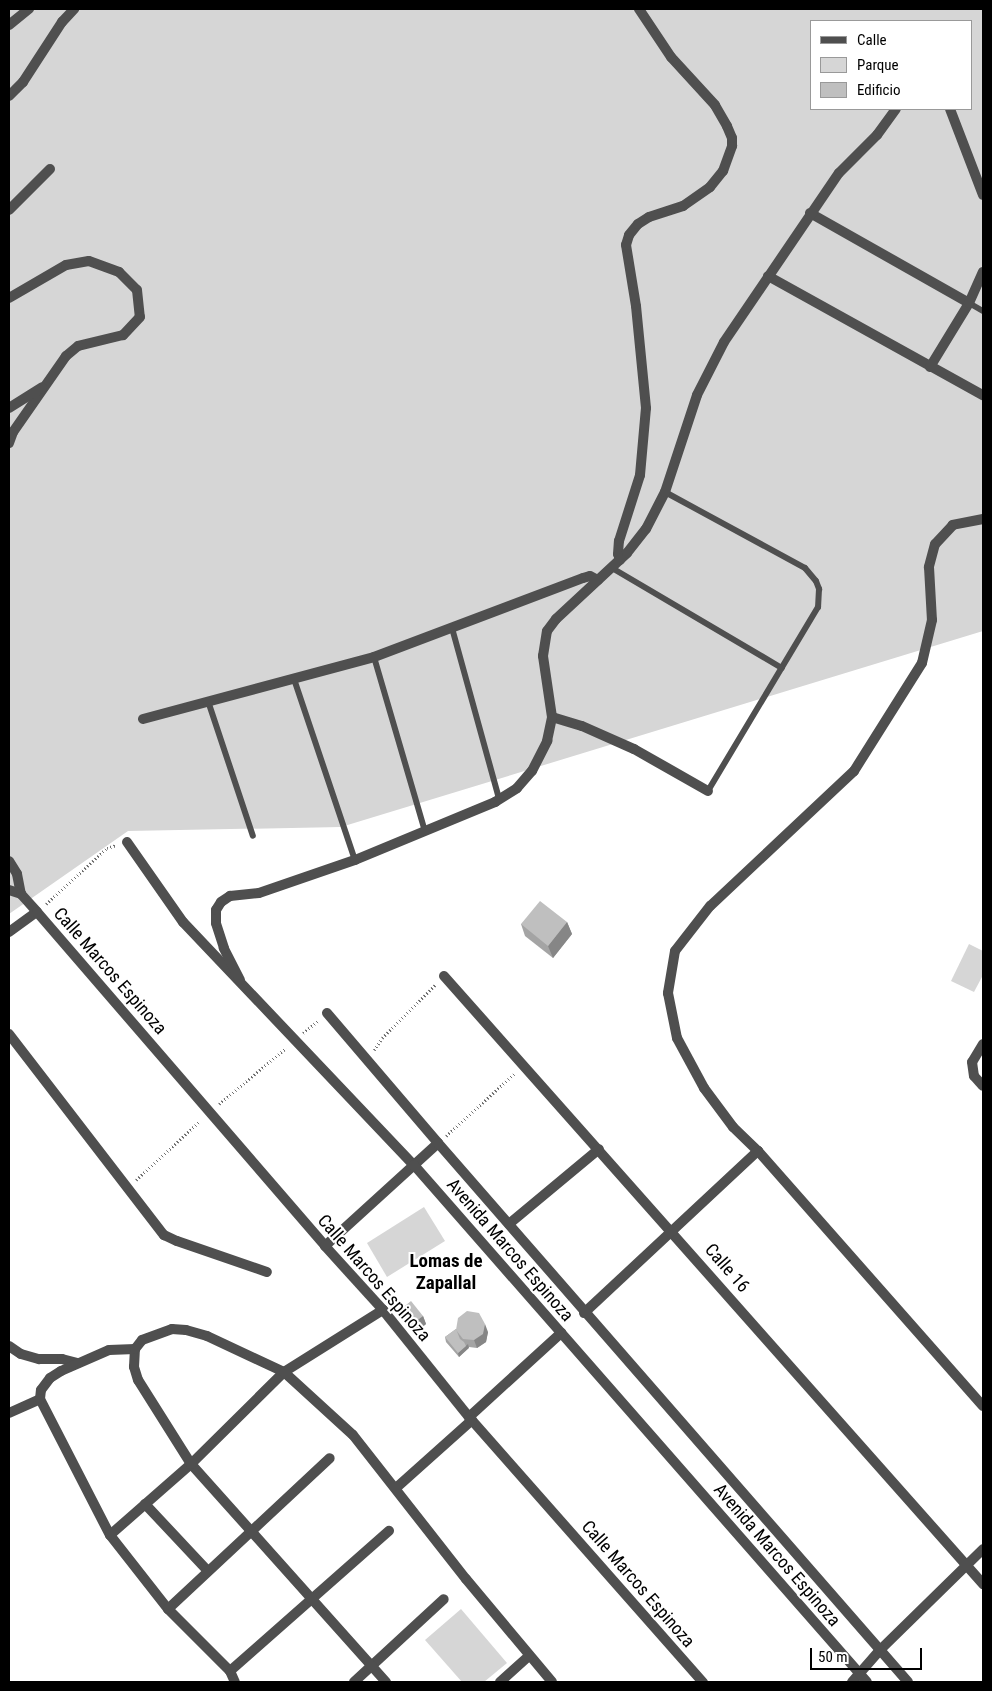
<!DOCTYPE html>
<html>
<head>
<meta charset="utf-8">
<style>
  body { margin:0 }
  #map { position:relative; width:992px; height:1691px; overflow:hidden; background:#fff; font-family:"Roboto Condensed",sans-serif }
  div>[style] { position:absolute }
  .green>* { inset:0; background:#d6d6d6 }
  .path>* { height:2.5px; margin-top:-1.25px; transform-origin:0; background:repeating-linear-gradient(90deg,#717171 0 1px,transparent 0 3.5px) }
  .service>* { height:6px; margin:-3px; padding:0 3px; transform-origin:3px; border-radius:3px; background:#4f4f4f }
  .minor>* { height:10px; margin:-5px; padding:0 5px; transform-origin:5px; border-radius:5px; background:#4f4f4f }
  .tertiary>* { height:10px; margin:-5px; padding:0 5px; transform-origin:5px; border-radius:5px; background:#4f4f4f }
  .wall>* { inset:0; background:#a4a4a4 }
  .shaded-wall>* { inset:0; background:#868686 }
  .building>* { inset:0; background:#bfbfbf }
  span { translate:-50% -50%; white-space:nowrap; text-align:center; line-height:1.15; -webkit-text-stroke:4px #fff; paint-order:stroke }
  .street-label { font-size:18px; color:#000 }
  .neighbourhood-label { font-size:19px; color:#000; font-weight:700 }
  .frame { position:absolute; inset:0; border:10px solid #000; pointer-events:none }
  .legend { position:absolute; left:810px; top:20px; width:162px; height:90px; box-sizing:border-box; background:#fff; border:1px solid #999; margin:0; padding:6px 9px; list-style:none; font-size:15px; color:#000 }
  .legend li { display:flex; align-items:center; gap:10px; height:25px }
  .legend b { width:25px; border:1px solid #999 }
  .scale { position:absolute; left:810px; top:1648px; width:112px; height:22px; box-sizing:border-box; border:2px solid #000; border-top:0; padding-left:6px; font-size:15px; line-height:18px; white-space:nowrap; color:#000; -webkit-text-stroke:4px #fff; paint-order:stroke }
</style>
</head>
<body>
<div id="map">
  <div class="green">
    <div style="clip-path:polygon(evenodd,9px 9px,983px 9px,983px 631px,341px 827px,128px 831px,9px 914px,9px 9px,811px 21px,971px 21px,971px 109px,811px 109px,811px 21px)"></div>
    <div style="clip-path:polygon(969px 944px,983px 951px,983px 975px,974px 992px,951px 981px)"></div>
    <div style="clip-path:polygon(424px 1207px,445px 1241px,387px 1277px,367px 1243px)"></div>
    <div style="clip-path:polygon(461px 1609px,507px 1663px,484px 1682px,462px 1682px,425px 1640px)"></div>
  </div>
  <div class="path">
    <div style="left:46px;top:904px;width:83px;rotate:-42.6deg"></div>
    <div style="left:107px;top:848px;width:9px;rotate:-18deg"></div>
    <div style="left:303px;top:1033px;width:19px;rotate:-39deg"></div>
    <div style="left:374px;top:1050px;width:14px;rotate:-56deg"></div>
    <div style="left:382px;top:1038px;width:75px;rotate:-45deg"></div>
    <div style="left:219px;top:1104px;width:87px;rotate:-39.9deg"></div>
    <div style="left:446px;top:1136px;width:92px;rotate:-42.4deg"></div>
    <div style="left:136px;top:1180px;width:87px;rotate:-42.7deg"></div>
  </div>
  <div class="service">
    <div style="left:969px;top:303px;width:16px;rotate:30deg"></div>
    <div style="left:665px;top:492px;width:159px;rotate:28.5deg"></div>
    <div style="left:805px;top:568px;width:17px;rotate:50deg"></div>
    <div style="left:816px;top:581px;width:9px;rotate:69deg"></div>
    <div style="left:819px;top:589px;width:18px;rotate:93deg"></div>
    <div style="left:818px;top:607px;width:214px;rotate:120.9deg"></div>
    <div style="left:612px;top:568px;width:197px;rotate:30.5deg"></div>
    <div style="left:452px;top:628px;width:177px;rotate:74.6deg"></div>
    <div style="left:374px;top:657px;width:181px;rotate:73.7deg"></div>
    <div style="left:294px;top:679px;width:191px;rotate:71.4deg"></div>
    <div style="left:208px;top:701px;width:142px;rotate:71.6deg"></div>
  </div>
  <div class="minor">
    <div style="left:9px;top:25px;width:26px;rotate:-39deg"></div>
    <div style="left:9px;top:96px;width:20px;rotate:-45deg"></div>
    <div style="left:23px;top:82px;width:72px;rotate:-57deg"></div>
    <div style="left:62px;top:22px;width:18px;rotate:-47deg"></div>
    <div style="left:950px;top:109px;width:92px;rotate:69deg"></div>
    <div style="left:9px;top:210px;width:58px;rotate:-45deg"></div>
    <div style="left:810px;top:213px;width:183px;rotate:29.5deg"></div>
    <div style="left:768px;top:276px;width:246px;rotate:29deg"></div>
    <div style="left:9px;top:298px;width:66px;rotate:-30.1deg"></div>
    <div style="left:66px;top:265px;width:23px;rotate:-10deg"></div>
    <div style="left:89px;top:261px;width:32px;rotate:20deg"></div>
    <div style="left:119px;top:272px;width:25px;rotate:45deg"></div>
    <div style="left:137px;top:290px;width:27px;rotate:84deg"></div>
    <div style="left:140px;top:317px;width:25px;rotate:133deg"></div>
    <div style="left:123px;top:335px;width:46px;rotate:166.3deg"></div>
    <div style="left:78px;top:346px;width:16px;rotate:140deg"></div>
    <div style="left:66px;top:356px;width:93px;rotate:124.9deg"></div>
    <div style="left:13px;top:432px;width:12px;rotate:110deg"></div>
    <div style="left:930px;top:367px;width:75px;rotate:-58.6deg"></div>
    <div style="left:969px;top:303px;width:34px;rotate:-66deg"></div>
    <div style="left:9px;top:408px;width:39px;rotate:-32deg"></div>
    <div style="left:983px;top:519px;width:31px;rotate:169deg"></div>
    <div style="left:953px;top:525px;width:26px;rotate:133deg"></div>
    <div style="left:935px;top:544px;width:24px;rotate:105deg"></div>
    <div style="left:929px;top:567px;width:53px;rotate:86.8deg"></div>
    <div style="left:932px;top:620px;width:44px;rotate:103.1deg"></div>
    <div style="left:922px;top:663px;width:128px;rotate:122.2deg"></div>
    <div style="left:854px;top:771px;width:197px;rotate:136.8deg"></div>
    <div style="left:710px;top:906px;width:57px;rotate:127.9deg"></div>
    <div style="left:675px;top:951px;width:43px;rotate:99.5deg"></div>
    <div style="left:668px;top:993px;width:46px;rotate:78.7deg"></div>
    <div style="left:677px;top:1038px;width:57px;rotate:61.6deg"></div>
    <div style="left:704px;top:1088px;width:49px;rotate:53.4deg"></div>
    <div style="left:733px;top:1127px;width:35px;rotate:44deg"></div>
    <div style="left:758px;top:1151px;width:340px;rotate:48.6deg"></div>
    <div style="left:620px;top:560px;width:6px;rotate:-108deg"></div>
    <div style="left:618px;top:554px;width:13px;rotate:-86deg"></div>
    <div style="left:619px;top:541px;width:69px;rotate:-72.3deg"></div>
    <div style="left:640px;top:475px;width:67px;rotate:-84.9deg"></div>
    <div style="left:646px;top:408px;width:102px;rotate:-95.6deg"></div>
    <div style="left:636px;top:306px;width:62px;rotate:-99.3deg"></div>
    <div style="left:626px;top:245px;width:10px;rotate:-73deg"></div>
    <div style="left:629px;top:235px;width:14px;rotate:-51deg"></div>
    <div style="left:638px;top:224px;width:13px;rotate:-32deg"></div>
    <div style="left:649px;top:217px;width:36px;rotate:-18deg"></div>
    <div style="left:683px;top:206px;width:33px;rotate:-35deg"></div>
    <div style="left:710px;top:187px;width:21px;rotate:-51deg"></div>
    <div style="left:723px;top:171px;width:27px;rotate:-70deg"></div>
    <div style="left:732px;top:146px;width:8px;rotate:-90deg"></div>
    <div style="left:732px;top:138px;width:13px;rotate:-113deg"></div>
    <div style="left:727px;top:126px;width:24px;rotate:-120deg"></div>
    <div style="left:715px;top:105px;width:65px;rotate:-132.5deg"></div>
    <div style="left:671px;top:57px;width:58px;rotate:-123.7deg"></div>
    <div style="left:552px;top:717px;width:31px;rotate:17deg"></div>
    <div style="left:582px;top:726px;width:57px;rotate:23.9deg"></div>
    <div style="left:634px;top:749px;width:85px;rotate:29.6deg"></div>
    <div style="left:143px;top:719px;width:239px;rotate:-15deg"></div>
    <div style="left:374px;top:657px;width:223px;rotate:-20.7deg"></div>
    <div style="left:583px;top:578px;width:7px;rotate:-16deg"></div>
    <div style="left:590px;top:576px;width:9px;rotate:27deg"></div>
    <div style="left:127px;top:842px;width:98px;rotate:55deg"></div>
    <div style="left:183px;top:922px;width:335px;rotate:46.5deg"></div>
    <div style="left:9px;top:861px;width:15px;rotate:58deg"></div>
    <div style="left:17px;top:874px;width:20px;rotate:79deg"></div>
    <div style="left:9px;top:932px;width:34px;rotate:-36deg"></div>
    <div style="left:444px;top:976px;width:813px;rotate:48.44deg"></div>
    <div style="left:240px;top:980px;width:36px;rotate:-117deg"></div>
    <div style="left:224px;top:948px;width:26px;rotate:-108deg"></div>
    <div style="left:216px;top:923px;width:13px;rotate:-90deg"></div>
    <div style="left:216px;top:910px;width:9px;rotate:-58deg"></div>
    <div style="left:221px;top:902px;width:11px;rotate:-34deg"></div>
    <div style="left:230px;top:896px;width:29px;rotate:-6deg"></div>
    <div style="left:259px;top:893px;width:102px;rotate:-19deg"></div>
    <div style="left:355px;top:860px;width:152px;rotate:-22.5deg"></div>
    <div style="left:495px;top:802px;width:26px;rotate:-32deg"></div>
    <div style="left:517px;top:788px;width:23px;rotate:-49deg"></div>
    <div style="left:532px;top:771px;width:34px;rotate:-63deg"></div>
    <div style="left:547px;top:741px;width:25px;rotate:-78deg"></div>
    <div style="left:552px;top:717px;width:62px;rotate:-98.4deg"></div>
    <div style="left:543px;top:656px;width:25px;rotate:-81deg"></div>
    <div style="left:547px;top:631px;width:15px;rotate:-53deg"></div>
    <div style="left:556px;top:619px;width:97px;rotate:-42.9deg"></div>
    <div style="left:627px;top:553px;width:31px;rotate:-52deg"></div>
    <div style="left:646px;top:529px;width:42px;rotate:-62.8deg"></div>
    <div style="left:665px;top:492px;width:102px;rotate:-71.7deg"></div>
    <div style="left:697px;top:395px;width:59px;rotate:-63deg"></div>
    <div style="left:724px;top:342px;width:204px;rotate:-55.8deg"></div>
    <div style="left:839px;top:173px;width:54px;rotate:-45deg"></div>
    <div style="left:877px;top:135px;width:32px;rotate:-54deg"></div>
    <div style="left:327px;top:1013px;width:171px;rotate:49.5deg"></div>
    <div style="left:9px;top:1034px;width:254px;rotate:52.4deg"></div>
    <div style="left:164px;top:1235px;width:14px;rotate:25deg"></div>
    <div style="left:177px;top:1241px;width:95px;rotate:19deg"></div>
    <div style="left:983px;top:1044px;width:21px;rotate:121deg"></div>
    <div style="left:972px;top:1062px;width:14px;rotate:82deg"></div>
    <div style="left:974px;top:1076px;width:13px;rotate:48deg"></div>
    <div style="left:509px;top:1224px;width:117px;rotate:-39.8deg"></div>
    <div style="left:325px;top:1246px;width:86px;rotate:47.8deg"></div>
    <div style="left:383px;top:1310px;width:137px;rotate:51.2deg"></div>
    <div style="left:469px;top:1417px;width:354px;rotate:48.6deg"></div>
    <div style="left:584px;top:1313px;width:238px;rotate:-43deg"></div>
    <div style="left:9px;top:1346px;width:14px;rotate:34deg"></div>
    <div style="left:21px;top:1354px;width:19px;rotate:16deg"></div>
    <div style="left:39px;top:1359px;width:23px"></div>
    <div style="left:62px;top:1359px;width:16px;rotate:15deg"></div>
    <div style="left:40px;top:1399px;width:153px;rotate:62.8deg"></div>
    <div style="left:110px;top:1535px;width:94px;rotate:51.9deg"></div>
    <div style="left:168px;top:1609px;width:88px;rotate:45deg"></div>
    <div style="left:230px;top:1671px;width:12px;rotate:66deg"></div>
    <div style="left:9px;top:1413px;width:34px;rotate:-24deg"></div>
    <div style="left:40px;top:1399px;width:9px;rotate:-84deg"></div>
    <div style="left:41px;top:1390px;width:15px;rotate:-53deg"></div>
    <div style="left:50px;top:1378px;width:13px;rotate:-32deg"></div>
    <div style="left:61px;top:1371px;width:52px;rotate:-23.6deg"></div>
    <div style="left:109px;top:1350px;width:26px;rotate:-2deg"></div>
    <div style="left:469px;top:1417px;width:125px;rotate:-42.4deg"></div>
    <div style="left:396px;top:1488px;width:102px;rotate:-41.8deg"></div>
    <div style="left:145px;top:1504px;width:92px;rotate:46.8deg"></div>
    <div style="left:110px;top:1535px;width:108px;rotate:-41.2deg"></div>
    <div style="left:191px;top:1464px;width:131px;rotate:-44.7deg"></div>
    <div style="left:284px;top:1372px;width:117px;rotate:-32.1deg"></div>
    <div style="left:168px;top:1609px;width:221px;rotate:-43deg"></div>
    <div style="left:230px;top:1671px;width:212px;rotate:-41.4deg"></div>
    <div style="left:354px;top:1682px;width:122px;rotate:-42.7deg"></div>
    <div style="left:386px;top:1682px;width:292px;rotate:-131.8deg"></div>
    <div style="left:191px;top:1464px;width:99px;rotate:-122.2deg"></div>
    <div style="left:138px;top:1380px;width:14px;rotate:-107deg"></div>
    <div style="left:134px;top:1367px;width:18px;rotate:-87deg"></div>
    <div style="left:135px;top:1349px;width:11px;rotate:-52deg"></div>
    <div style="left:142px;top:1340px;width:32px;rotate:-20deg"></div>
    <div style="left:172px;top:1329px;width:14px;rotate:4deg"></div>
    <div style="left:186px;top:1330px;width:22px;rotate:16deg"></div>
    <div style="left:207px;top:1336px;width:85px;rotate:25.1deg"></div>
    <div style="left:284px;top:1372px;width:93px;rotate:42.4deg"></div>
    <div style="left:353px;top:1435px;width:183px;rotate:51.9deg"></div>
    <div style="left:466px;top:1579px;width:134px;rotate:50.1deg"></div>
    <div style="left:500px;top:1682px;width:39px;rotate:-42deg"></div>
    <div style="left:852px;top:1682px;width:43px;rotate:-48.8deg"></div>
    <div style="left:880px;top:1650px;width:144px;rotate:-44.4deg"></div>
  </div>
  <div class="tertiary">
    <div style="left:9px;top:890px;width:13px;rotate:18deg"></div>
    <div style="left:21px;top:894px;width:24px;rotate:48deg"></div>
    <div style="left:37px;top:912px;width:441px;rotate:49.2deg"></div>
    <div style="left:325px;top:1246px;width:153px;rotate:-42.3deg"></div>
    <div style="left:438px;top:1143px;width:715px;rotate:48.91deg"></div>
    <div style="left:414px;top:1165px;width:687px;rotate:48.77deg"></div>
  </div>
  <div class="wall">
    <div style="clip-path:polygon(567px 922px,572px 934px,553px 958px,525px 936px,521px 924px)"></div>
    <div style="clip-path:polygon(400px 1310px,423px 1316px,426px 1324px,415px 1333px,403px 1318px)"></div>
    <div style="clip-path:polygon(456px 1329px,488px 1332px,486px 1342px,477px 1348px,469px 1347px,459px 1357px,446px 1342px,445px 1337px)"></div>
  </div>
  <div class="shaded-wall">
    <div style="clip-path:polygon(567px 922px,572px 934px,553px 958px,548px 946px)"></div>
    <div style="clip-path:polygon(423px 1316px,426px 1324px,415px 1333px,412px 1324px)"></div>
    <div style="clip-path:polygon(485px 1324px,488px 1332px,486px 1342px,477px 1348px,474px 1340px)"></div>
    <div style="clip-path:polygon(468px 1344px,469px 1348px,459px 1357px,458px 1353px)"></div>
  </div>
  <div class="building">
    <div style="clip-path:polygon(540px 901px,567px 922px,548px 946px,521px 924px)"></div>
    <div style="clip-path:polygon(411px 1301px,423px 1316px,412px 1324px,400px 1310px)"></div>
    <div style="clip-path:polygon(467px 1311px,479px 1313px,485px 1324px,483px 1334px,474px 1340px,463px 1339px,456px 1330px,458px 1318px)"></div>
    <div style="clip-path:polygon(456px 1329px,460px 1339px,464px 1342px,466px 1346px,458px 1353px,445px 1337px)"></div>
  </div>
  <div class="street-label">
    <span style="left:110px;top:971px;rotate:49deg">Calle Marcos Espinoza</span>
    <span style="left:510px;top:1250px;rotate:49deg">Avenida Marcos Espinoza</span>
    <span style="left:727px;top:1268px;rotate:49deg">Calle 16</span>
    <span style="left:374px;top:1278px;rotate:49deg">Calle Marcos Espinoza</span>
    <span style="left:777px;top:1555px;rotate:49deg">Avenida Marcos Espinoza</span>
    <span style="left:638px;top:1584px;rotate:49deg">Calle Marcos Espinoza</span>
  </div>
  <div class="neighbourhood-label">
    <span style="left:446px;top:1272px">Lomas de<br>Zapallal</span>
  </div>
  <div class="frame"></div>
  <ul class="legend">
  <li><b style="height:6px;background:#4f4f4f"></b>Calle</li>
  <li><b style="height:14px;background:#d6d6d6"></b>Parque</li>
  <li><b style="height:14px;background:#bfbfbf"></b>Edificio</li>
  </ul>
  <div class="scale">50 m</div>
</div>
</body>
</html>
